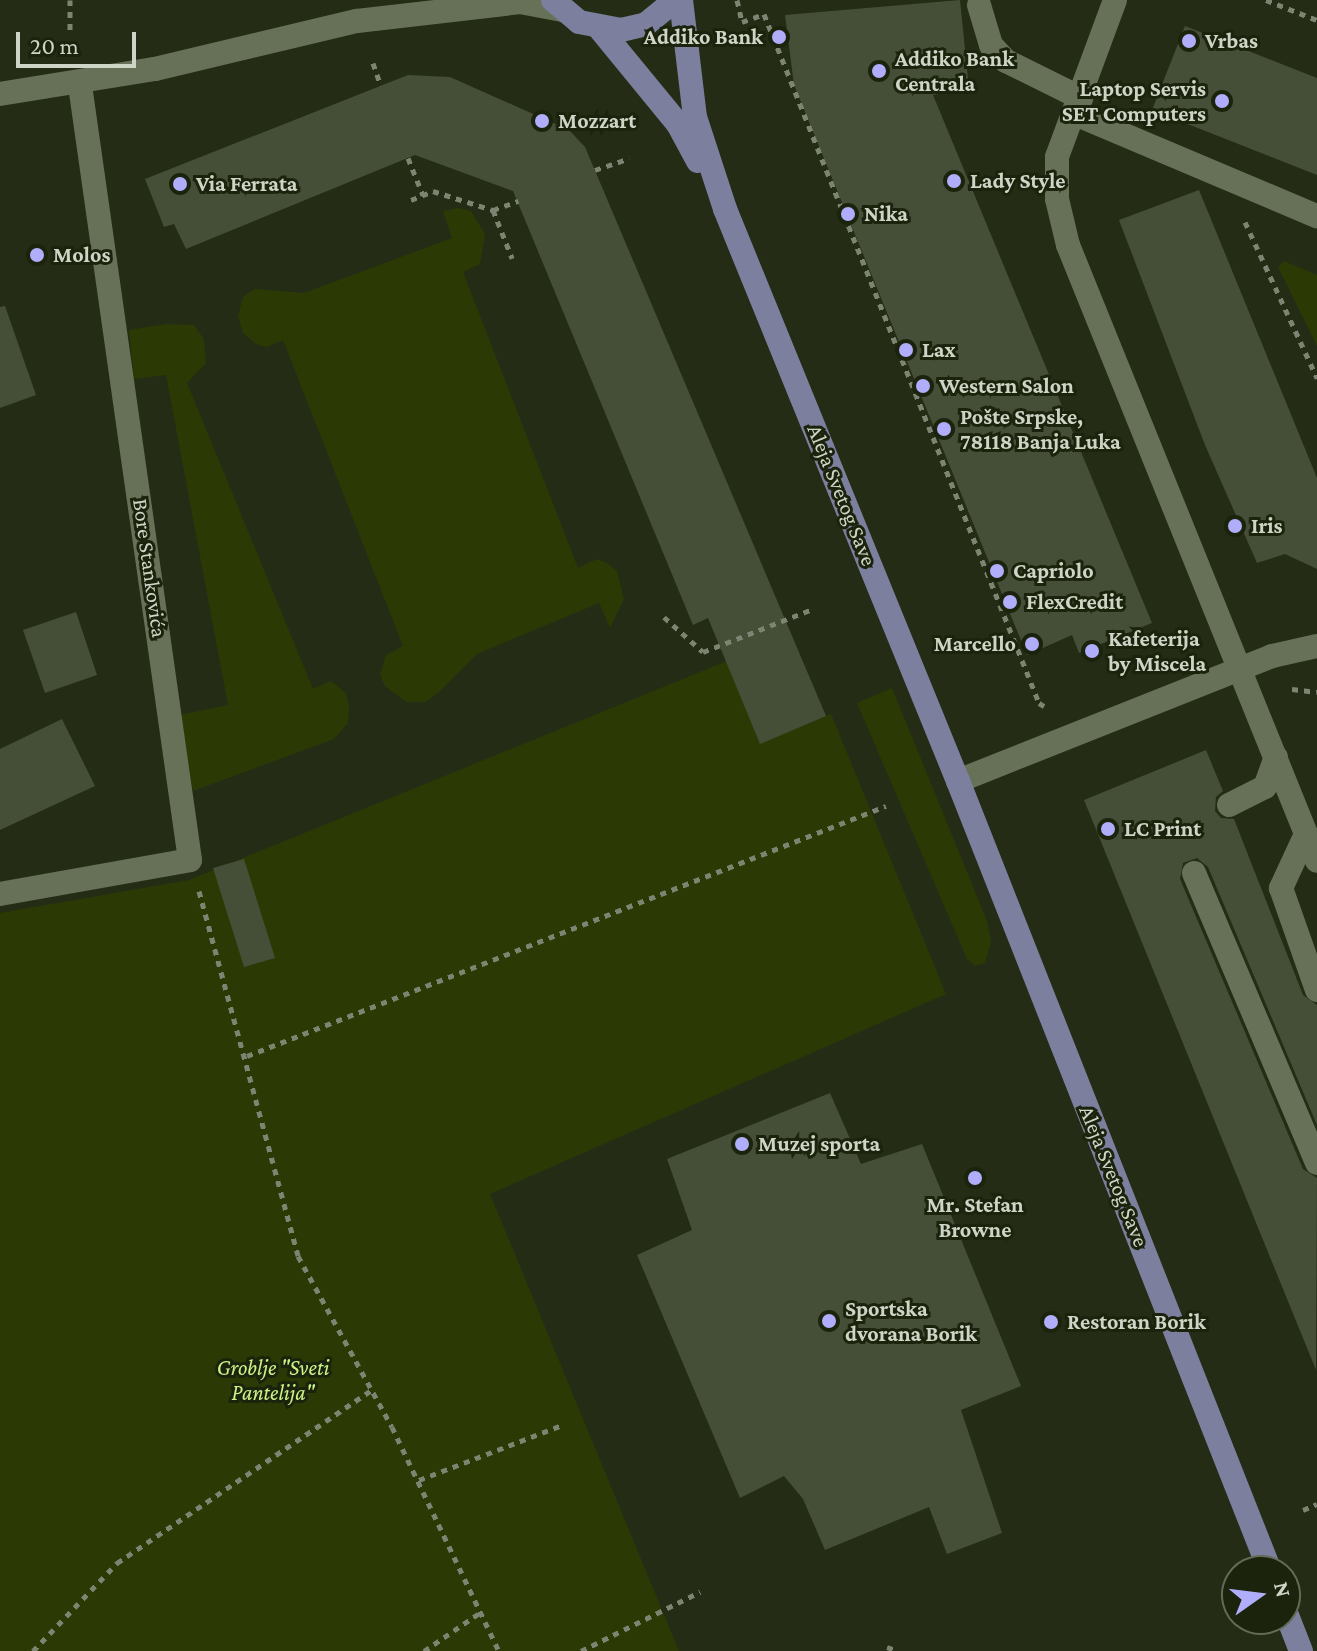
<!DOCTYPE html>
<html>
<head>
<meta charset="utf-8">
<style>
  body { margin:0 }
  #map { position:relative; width:1317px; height:1651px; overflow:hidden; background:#242c16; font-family:"Crimson Pro",serif }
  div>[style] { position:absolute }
  .green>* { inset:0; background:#2b3a05 }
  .building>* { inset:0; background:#454e36 }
  .path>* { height:5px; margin-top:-2.5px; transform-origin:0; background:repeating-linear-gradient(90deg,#7d8472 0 6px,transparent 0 12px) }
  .minor>* { height:24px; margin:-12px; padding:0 12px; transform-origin:12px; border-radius:12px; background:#677158 }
  .major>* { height:24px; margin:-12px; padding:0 12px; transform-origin:12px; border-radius:12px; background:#7c7f9e }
  .dots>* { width:22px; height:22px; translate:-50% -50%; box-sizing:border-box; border:4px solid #1b230c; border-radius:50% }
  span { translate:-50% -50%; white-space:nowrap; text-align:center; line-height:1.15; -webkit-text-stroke:6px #1b230c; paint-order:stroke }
  .poi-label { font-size:22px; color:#ced4c6; font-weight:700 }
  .right { translate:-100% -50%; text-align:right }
  .left { translate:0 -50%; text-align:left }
  .street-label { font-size:22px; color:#ced4c6 }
  .park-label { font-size:22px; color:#ccf288; font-style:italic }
  .north { position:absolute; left:1221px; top:1555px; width:80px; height:80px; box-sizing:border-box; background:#1b230c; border:2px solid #636a56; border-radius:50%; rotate:76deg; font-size:22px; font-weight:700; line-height:32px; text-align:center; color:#ced4c6 }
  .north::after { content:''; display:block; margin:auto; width:28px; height:36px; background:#b0aefa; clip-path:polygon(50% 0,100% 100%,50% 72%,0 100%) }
  .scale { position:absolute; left:16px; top:32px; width:120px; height:36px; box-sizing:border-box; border:4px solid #ced4c6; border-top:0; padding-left:10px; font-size:24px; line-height:28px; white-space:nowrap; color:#ced4c6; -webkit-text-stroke:6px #1b230c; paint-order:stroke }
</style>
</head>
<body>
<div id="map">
  <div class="green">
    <div style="clip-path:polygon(458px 208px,471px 211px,485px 234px,480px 264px,463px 272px,578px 568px,597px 559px,607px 563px,617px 571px,624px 599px,610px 628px,599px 603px,477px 654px,438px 693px,425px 702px,406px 702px,385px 686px,380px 675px,386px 655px,403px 646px,283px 340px,267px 347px,256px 344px,243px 333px,238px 316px,243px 297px,255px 289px,304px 293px,452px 238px,443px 211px)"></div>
    <div style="clip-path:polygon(1284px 261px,1317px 275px,1317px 346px,1278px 267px)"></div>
    <div style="clip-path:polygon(166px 324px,194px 325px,204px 339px,206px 363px,187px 383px,313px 689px,331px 681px,346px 693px,349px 706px,348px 723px,334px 739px,193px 791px,180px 715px,228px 705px,166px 375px,134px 379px,129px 330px)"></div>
    <div style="clip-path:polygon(727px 661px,760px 743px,831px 714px,946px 994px,490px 1194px,679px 1651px,0 1651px,0 913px,189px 880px)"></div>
    <div style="clip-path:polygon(892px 688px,987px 921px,991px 942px,985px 963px,975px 966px,967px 959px,857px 703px)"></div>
  </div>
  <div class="building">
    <div style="clip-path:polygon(960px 0,969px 89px,933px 95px,1152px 623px,1079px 653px,1072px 635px,1027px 655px,794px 85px,785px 15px)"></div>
    <div style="clip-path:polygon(1185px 26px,1317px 78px,1317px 175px,1152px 110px)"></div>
    <div style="clip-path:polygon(408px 75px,450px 77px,569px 130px,585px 147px,826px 716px,760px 744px,708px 618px,693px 625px,513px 191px,415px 155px,186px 249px,174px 224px,164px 227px,145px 179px)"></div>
    <div style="clip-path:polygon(1199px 190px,1317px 478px,1317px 569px,1285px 554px,1257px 563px,1205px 445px,1119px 220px)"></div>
    <div style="clip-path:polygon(5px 306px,36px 395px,0 408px,0 307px)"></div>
    <div style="clip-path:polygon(76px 612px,97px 675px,45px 693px,23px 630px)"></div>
    <div style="clip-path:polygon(62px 719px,95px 786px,0 830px,0 749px)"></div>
    <div style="clip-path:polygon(1206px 750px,1223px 791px,1216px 797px,1215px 811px,1221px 818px,1234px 819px,1303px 995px,1317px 1005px,1317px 1125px,1208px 867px,1197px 858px,1183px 863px,1180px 879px,1303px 1169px,1317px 1178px,1316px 1370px,1084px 800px)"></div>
    <div style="clip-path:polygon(244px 859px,275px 958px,244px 967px,213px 868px)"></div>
    <div style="clip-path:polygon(830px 1093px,861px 1164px,922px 1144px,1021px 1386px,961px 1410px,1002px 1533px,947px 1554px,929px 1507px,825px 1550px,803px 1499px,784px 1476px,740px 1498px,637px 1255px,692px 1230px,667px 1159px)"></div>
  </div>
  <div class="path">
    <div style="left:70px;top:0;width:35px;rotate:90deg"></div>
    <div style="left:737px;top:0;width:23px;rotate:77deg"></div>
    <div style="left:742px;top:22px;width:23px;rotate:-20deg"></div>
    <div style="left:764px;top:14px;width:742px;rotate:68.24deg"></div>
    <div style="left:1039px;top:703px;width:6px;rotate:31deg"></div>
    <div style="left:1266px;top:0;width:55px;rotate:21.4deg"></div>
    <div style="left:373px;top:63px;width:24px;rotate:71deg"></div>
    <div style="left:408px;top:158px;width:40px;rotate:68deg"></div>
    <div style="left:595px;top:170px;width:36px;rotate:-19deg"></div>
    <div style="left:411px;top:200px;width:24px;rotate:-22deg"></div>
    <div style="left:433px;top:191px;width:63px;rotate:17.6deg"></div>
    <div style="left:493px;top:210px;width:52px;rotate:68.4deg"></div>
    <div style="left:493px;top:210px;width:27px;rotate:-20deg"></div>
    <div style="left:1245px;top:222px;width:172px;rotate:65.2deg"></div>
    <div style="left:664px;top:617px;width:52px;rotate:41.9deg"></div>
    <div style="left:703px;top:652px;width:115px;rotate:-21.4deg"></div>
    <div style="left:1292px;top:689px;width:25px;rotate:7deg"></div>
    <div style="left:199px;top:891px;width:378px;rotate:74.8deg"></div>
    <div style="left:298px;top:1256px;width:195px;rotate:61.2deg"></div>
    <div style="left:392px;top:1427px;width:248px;rotate:64.5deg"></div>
    <div style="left:247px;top:1056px;width:686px;rotate:-21.37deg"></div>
    <div style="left:419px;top:1480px;width:153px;rotate:-21deg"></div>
    <div style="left:1303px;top:1510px;width:15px;rotate:-23deg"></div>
    <div style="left:887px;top:1647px;width:12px;rotate:20deg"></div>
    <div style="left:33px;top:1651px;width:122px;rotate:-46.3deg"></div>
    <div style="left:117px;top:1563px;width:308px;rotate:-34.2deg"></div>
    <div style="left:424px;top:1651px;width:69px;rotate:-34.4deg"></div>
    <div style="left:581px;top:1651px;width:133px;rotate:-26.4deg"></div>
  </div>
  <div class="minor">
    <div style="left:1115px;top:0;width:167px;rotate:110.3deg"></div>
    <div style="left:1057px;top:157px;width:42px;rotate:90deg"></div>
    <div style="left:1057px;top:199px;width:47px;rotate:76.6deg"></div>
    <div style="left:1068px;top:245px;width:664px;rotate:67.99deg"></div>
    <div style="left:979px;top:5px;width:42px;rotate:73.3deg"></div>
    <div style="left:991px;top:45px;width:22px;rotate:47deg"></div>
    <div style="left:1006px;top:61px;width:84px;rotate:26.3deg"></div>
    <div style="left:0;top:94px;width:157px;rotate:-9.2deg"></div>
    <div style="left:155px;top:69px;width:208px;rotate:-13.4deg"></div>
    <div style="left:357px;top:21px;width:164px;rotate:-6.6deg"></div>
    <div style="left:520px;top:2px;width:43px;rotate:10.8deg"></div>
    <div style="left:1075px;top:114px;width:263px;rotate:22.9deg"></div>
    <div style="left:958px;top:781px;width:338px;rotate:-21.7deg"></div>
    <div style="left:1272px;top:656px;width:46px;rotate:-12.5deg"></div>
    <div style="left:1229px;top:805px;width:40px;rotate:-26.6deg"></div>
    <div style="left:1265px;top:787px;width:32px;rotate:-70deg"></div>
    <div style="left:1306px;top:834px;width:60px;rotate:114.8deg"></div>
    <div style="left:1281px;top:888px;width:108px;rotate:70.6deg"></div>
    <div style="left:1194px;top:873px;width:315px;rotate:67deg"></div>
    <div style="left:0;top:894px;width:193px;rotate:-10.1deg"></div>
    <div style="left:190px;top:860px;width:783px;rotate:-98.08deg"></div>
  </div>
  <div class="major">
    <div style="left:553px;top:0;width:34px;rotate:40deg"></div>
    <div style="left:579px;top:22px;width:43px;rotate:10.8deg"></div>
    <div style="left:621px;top:30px;width:26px;rotate:-13deg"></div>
    <div style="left:646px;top:24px;width:38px;rotate:-39deg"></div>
    <div style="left:681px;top:0;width:118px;rotate:83.2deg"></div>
    <div style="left:695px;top:117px;width:97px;rotate:71.9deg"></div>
    <div style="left:725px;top:209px;width:618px;rotate:67.84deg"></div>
    <div style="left:958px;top:781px;width:849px;rotate:68.45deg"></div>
    <div style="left:600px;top:29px;width:123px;rotate:50.6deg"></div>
    <div style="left:678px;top:124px;width:42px;rotate:61.6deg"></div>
    <div style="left:1285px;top:1610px;width:44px;rotate:68.7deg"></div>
  </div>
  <div class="dots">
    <div style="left:779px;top:37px;background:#b0aefa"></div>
    <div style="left:1189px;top:41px;background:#b0aefa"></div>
    <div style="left:879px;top:71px;background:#b0aefa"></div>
    <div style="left:1222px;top:101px;background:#b0aefa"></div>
    <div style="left:542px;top:121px;background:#b0aefa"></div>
    <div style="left:954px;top:181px;background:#b0aefa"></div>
    <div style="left:180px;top:184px;background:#b0aefa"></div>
    <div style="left:848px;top:214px;background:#b0aefa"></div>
    <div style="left:37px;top:255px;background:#b0aefa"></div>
    <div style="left:906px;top:350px;background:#b0aefa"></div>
    <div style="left:923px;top:386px;background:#b0aefa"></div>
    <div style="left:944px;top:429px;background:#b0aefa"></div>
    <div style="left:1235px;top:526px;background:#b0aefa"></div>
    <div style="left:997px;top:571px;background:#b0aefa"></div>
    <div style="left:1010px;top:602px;background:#b0aefa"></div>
    <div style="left:1032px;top:644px;background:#b0aefa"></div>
    <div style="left:1092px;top:651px;background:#b0aefa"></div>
    <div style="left:1108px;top:829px;background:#b0aefa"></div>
    <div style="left:742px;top:1144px;background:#b0aefa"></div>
    <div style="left:975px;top:1178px;background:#b0aefa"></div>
    <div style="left:829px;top:1321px;background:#b0aefa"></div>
    <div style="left:1051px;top:1322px;background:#b0aefa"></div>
  </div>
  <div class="poi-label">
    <span class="right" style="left:763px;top:37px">Addiko Bank</span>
    <span class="left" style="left:1205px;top:41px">Vrbas</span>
    <span class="left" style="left:895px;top:71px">Addiko Bank<br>Centrala</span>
    <span class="right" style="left:1206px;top:101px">Laptop Servis<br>SET Computers</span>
    <span class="left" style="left:558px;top:121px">Mozzart</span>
    <span class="left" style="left:970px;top:181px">Lady Style</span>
    <span class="left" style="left:196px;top:184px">Via Ferrata</span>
    <span class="left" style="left:864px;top:214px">Nika</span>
    <span class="left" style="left:53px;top:255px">Molos</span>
    <span class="left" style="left:922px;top:350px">Lax</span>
    <span class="left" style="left:939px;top:386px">Western Salon</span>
    <span class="left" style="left:960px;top:429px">Pošte Srpske,<br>78118 Banja Luka</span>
    <span class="left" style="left:1251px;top:526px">Iris</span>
    <span class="left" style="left:1013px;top:571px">Capriolo</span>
    <span class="left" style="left:1026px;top:602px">FlexCredit</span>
    <span class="left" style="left:1108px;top:651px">Kafeterija<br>by Miscela</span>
    <span class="right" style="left:1016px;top:644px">Marcello</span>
    <span class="left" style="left:1124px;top:829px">LC Print</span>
    <span class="left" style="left:758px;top:1144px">Muzej sporta</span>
    <span style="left:975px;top:1217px">Mr. Stefan<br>Browne</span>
    <span class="left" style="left:845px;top:1321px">Sportska<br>dvorana Borik</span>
    <span class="left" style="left:1067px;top:1322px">Restoran Borik</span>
  </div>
  <div class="street-label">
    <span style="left:842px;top:495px;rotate:68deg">Aleja Svetog Save</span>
    <span style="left:150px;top:568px;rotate:82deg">Bore Stankovića</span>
    <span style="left:1114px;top:1176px;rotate:68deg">Aleja Svetog Save</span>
  </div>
  <div class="park-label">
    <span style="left:273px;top:1380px">Groblje "Sveti<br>Pantelija"</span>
  </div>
  <div class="north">N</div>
  <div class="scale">20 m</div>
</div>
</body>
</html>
